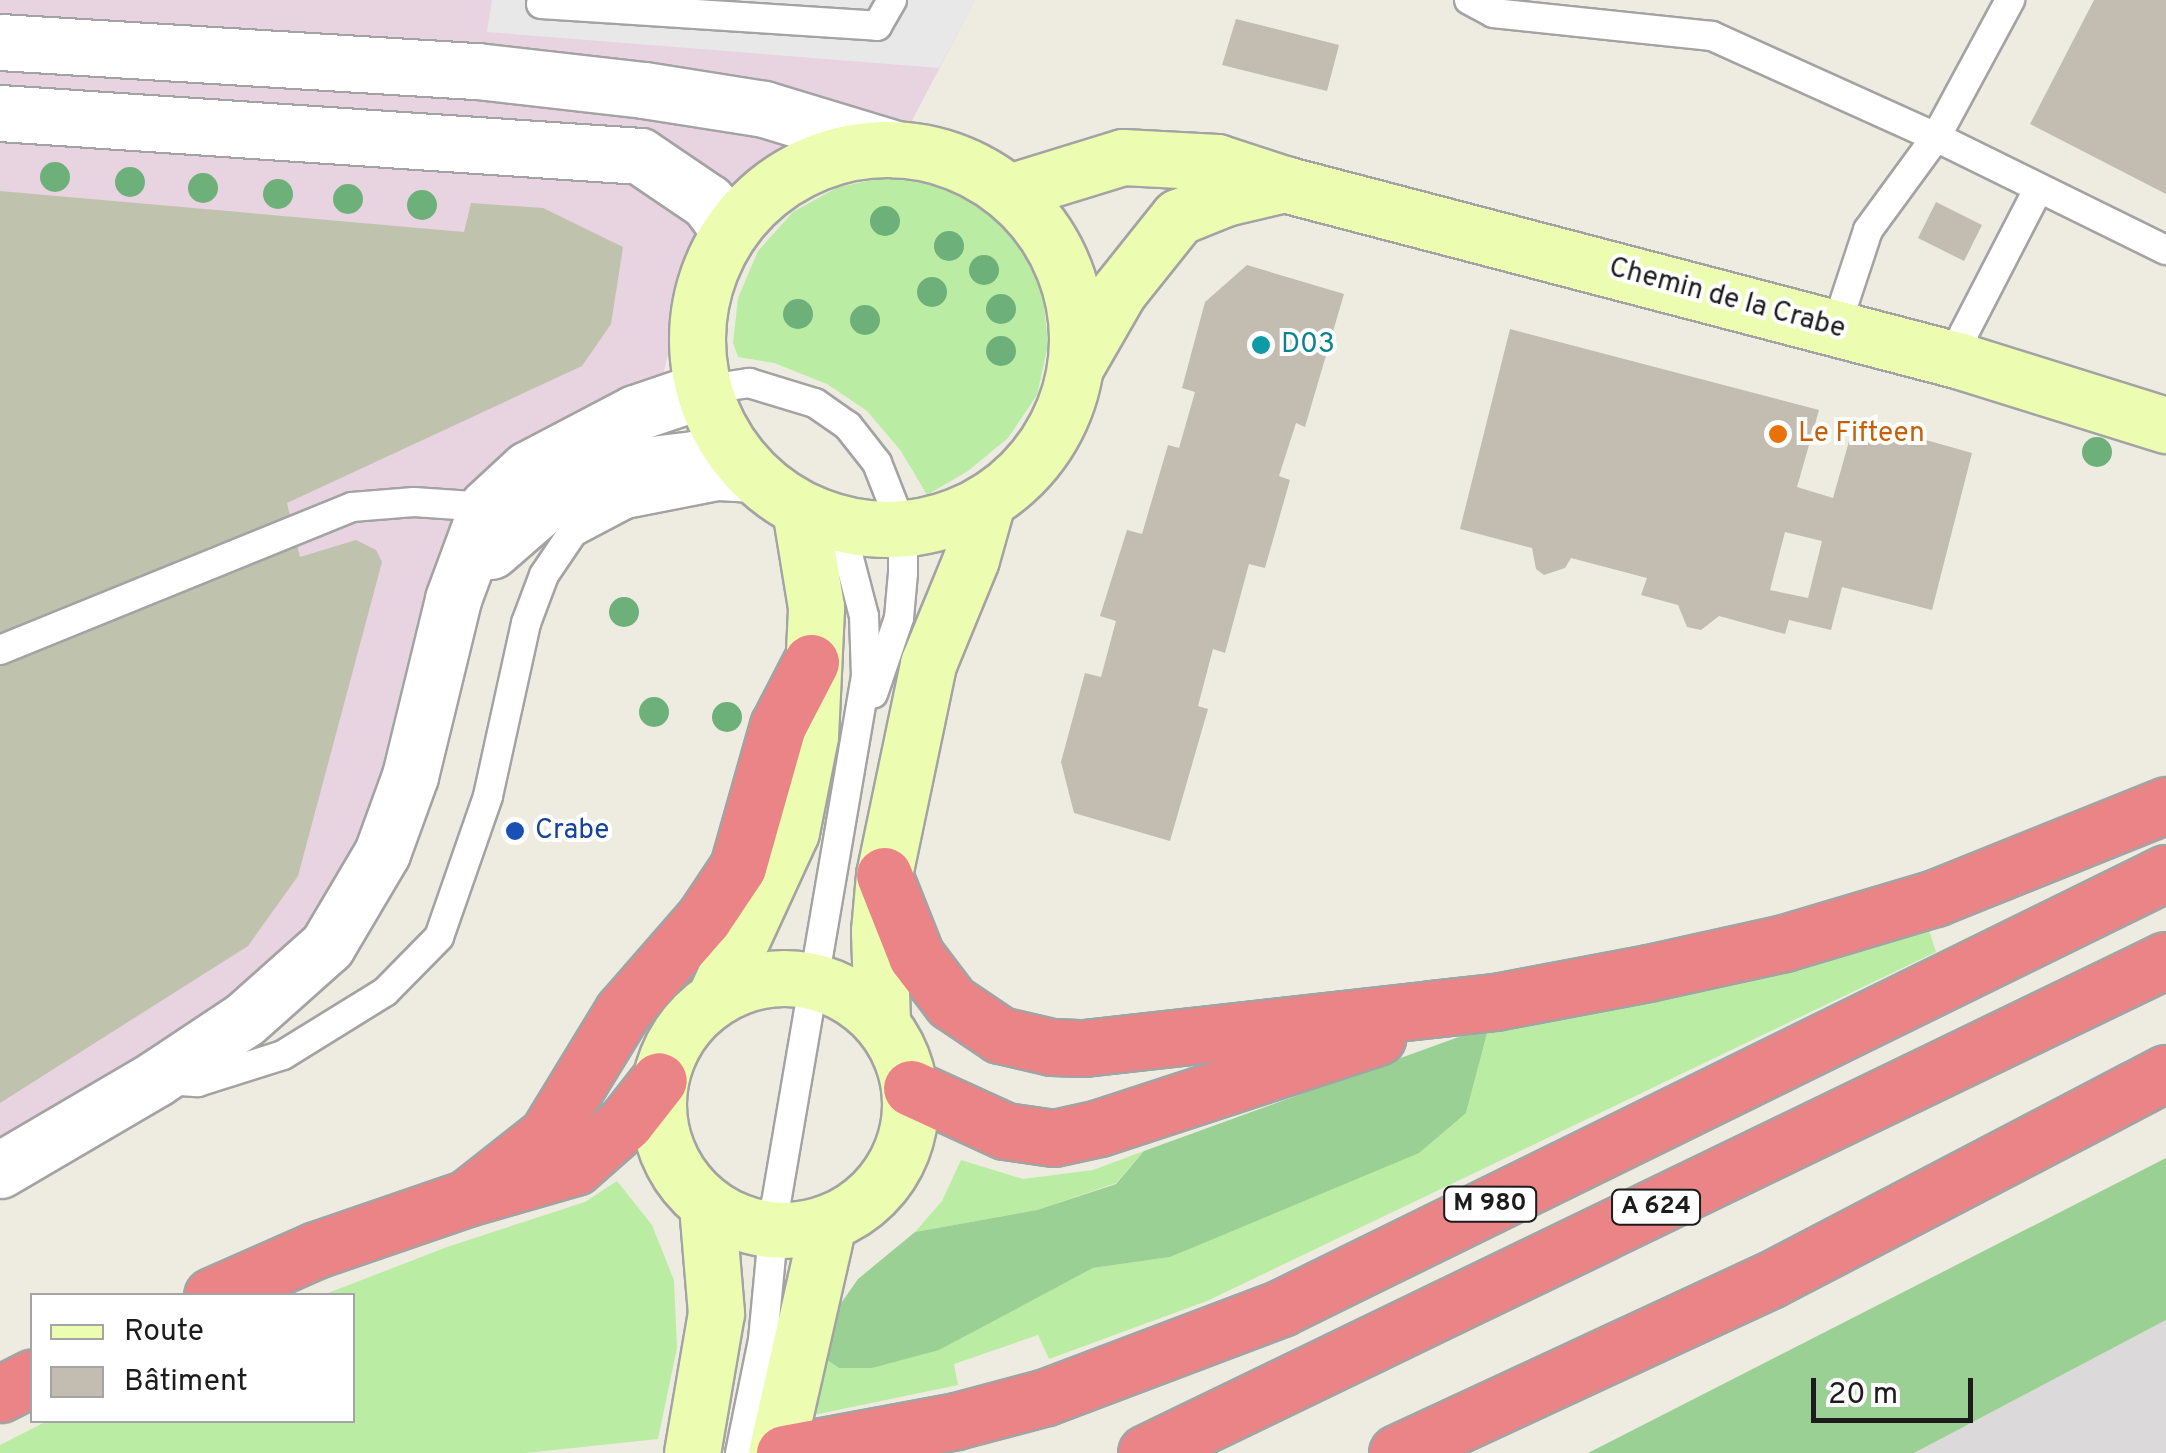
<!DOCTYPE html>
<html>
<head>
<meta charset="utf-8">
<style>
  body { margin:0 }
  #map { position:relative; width:2166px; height:1453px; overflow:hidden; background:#eeece1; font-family:Overpass,sans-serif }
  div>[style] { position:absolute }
  .residential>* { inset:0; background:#dbd9d9 }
  .industrial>* { inset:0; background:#e8d3e0 }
  .construction>* { inset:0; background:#bfc3ad }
  .grass>* { inset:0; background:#bbeca4 }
  .forest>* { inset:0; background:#9bd094 }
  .parking>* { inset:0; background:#e8e8e8 }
  .building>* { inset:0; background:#c2bcb1 }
  .roads { filter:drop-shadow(2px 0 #a3a3a3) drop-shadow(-2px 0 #a3a3a3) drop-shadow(0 2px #a3a3a3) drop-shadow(0 -2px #a3a3a3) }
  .lane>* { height:28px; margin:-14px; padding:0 14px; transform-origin:14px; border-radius:14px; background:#fff }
  .street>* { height:55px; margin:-27.5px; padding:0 27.5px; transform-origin:27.5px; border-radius:27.5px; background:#fff }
  .secondary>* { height:55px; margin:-27.5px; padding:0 27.5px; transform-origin:27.5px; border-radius:27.5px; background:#ecfdb1 }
  .secondary>.ring { margin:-27.5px; padding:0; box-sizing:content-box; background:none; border:55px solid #ecfdb1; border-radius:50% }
  .highway>* { height:55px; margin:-27.5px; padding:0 27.5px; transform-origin:27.5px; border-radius:27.5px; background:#eb8486 }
  .trees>* { width:30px; height:30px; margin:-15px; border-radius:50%; background:#6eb079 }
  .dots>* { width:28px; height:28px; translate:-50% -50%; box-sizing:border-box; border:5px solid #fff; border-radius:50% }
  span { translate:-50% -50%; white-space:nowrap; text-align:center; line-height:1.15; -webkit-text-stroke:8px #fff; paint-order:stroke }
  .shield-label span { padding:2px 8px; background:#fff; border:2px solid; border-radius:8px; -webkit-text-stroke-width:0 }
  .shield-label { font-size:25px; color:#1c1c1c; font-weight:700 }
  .street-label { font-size:28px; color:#1c1c1c }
  .culture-label { font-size:28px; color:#0d838f }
  .left { translate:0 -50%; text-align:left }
  .food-label { font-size:28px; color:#c56008 }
  .transit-label { font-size:28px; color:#164399 }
  .legend { position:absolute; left:30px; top:1293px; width:325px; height:130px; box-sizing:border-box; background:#fff; border:2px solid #a4a4a4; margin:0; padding:12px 18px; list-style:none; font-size:30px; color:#1c1c1c }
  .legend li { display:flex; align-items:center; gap:20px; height:50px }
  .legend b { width:50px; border:2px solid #a4a4a4 }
  .scale { position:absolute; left:1811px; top:1378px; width:162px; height:45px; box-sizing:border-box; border:5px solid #1c1c1c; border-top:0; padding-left:12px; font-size:30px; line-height:35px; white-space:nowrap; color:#1c1c1c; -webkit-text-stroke:8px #fff; paint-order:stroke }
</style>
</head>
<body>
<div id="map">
  <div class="residential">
    <div style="clip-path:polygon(2166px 1320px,2166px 1453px,1914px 1453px)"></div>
  </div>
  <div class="industrial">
    <div style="clip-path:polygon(0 0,975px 0,905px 134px,819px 142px,720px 212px,682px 298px,660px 387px,466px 564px,327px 946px,0 1170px)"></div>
  </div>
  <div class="construction">
    <div style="clip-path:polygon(0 191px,464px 232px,471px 203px,543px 208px,623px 247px,611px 324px,582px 366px,287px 503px,300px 557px,356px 540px,376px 550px,382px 562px,298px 876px,248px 946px,0 1103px)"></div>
  </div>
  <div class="grass">
    <div style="clip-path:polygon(888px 177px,940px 185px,986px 208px,1022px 246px,1043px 293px,1048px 345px,1037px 395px,1008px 438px,968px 471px,927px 495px,901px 451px,867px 411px,827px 384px,774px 363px,738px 357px,733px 343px,738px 298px,758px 251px,793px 212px,838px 187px)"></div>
    <div style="clip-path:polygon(1926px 921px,1936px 952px,1207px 1301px,1049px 1359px,1038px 1335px,954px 1364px,958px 1385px,804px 1417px,817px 1353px,872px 1368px,1028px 1302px,1093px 1268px,1170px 1257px,1466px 1113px,1489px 1026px)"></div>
    <div style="clip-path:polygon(1144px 1151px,1116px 1183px,1037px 1210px,915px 1232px,942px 1201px,961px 1160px,1023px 1179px,1093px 1170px)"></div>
    <div style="clip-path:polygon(617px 1181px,652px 1225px,674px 1280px,677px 1348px,658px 1439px,526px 1453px,0 1453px,0 1445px,47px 1421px,352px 1420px,352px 1296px,323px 1295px,447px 1247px,585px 1202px)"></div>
  </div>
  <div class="forest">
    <div style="clip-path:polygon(1489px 1026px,1466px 1113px,1419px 1153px,1170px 1257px,1093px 1268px,939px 1350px,872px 1368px,839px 1368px,817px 1353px,823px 1329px,858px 1279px,915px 1232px,1037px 1210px,1116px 1184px,1144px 1151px)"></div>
    <div style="clip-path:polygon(2166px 1158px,2166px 1320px,1914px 1453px,1588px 1453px)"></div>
  </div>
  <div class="parking">
    <div style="clip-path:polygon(492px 0,975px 0,939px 68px,487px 32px)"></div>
  </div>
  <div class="building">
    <div style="clip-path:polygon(2094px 0,2166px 0,2166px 194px,2030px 124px)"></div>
    <div style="clip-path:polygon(1236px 19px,1339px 45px,1327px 91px,1222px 65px)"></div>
    <div style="clip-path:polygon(1936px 202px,1982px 225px,1964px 261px,1918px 238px)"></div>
    <div style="clip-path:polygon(1247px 265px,1344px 294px,1305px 427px,1296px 423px,1279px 476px,1290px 480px,1265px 568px,1249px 564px,1225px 653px,1213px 649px,1198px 706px,1208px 709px,1170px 841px,1074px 813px,1061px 762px,1085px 673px,1101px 677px,1116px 621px,1100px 616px,1127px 530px,1142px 534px,1168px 445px,1179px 448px,1195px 392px,1182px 388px,1205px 302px)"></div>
    <div style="clip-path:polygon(evenodd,1510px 329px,1819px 410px,1797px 487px,1833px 498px,1855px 420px,1972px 453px,1932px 610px,1842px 587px,1831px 630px,1789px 620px,1785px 634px,1719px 616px,1701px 630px,1687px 627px,1678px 605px,1641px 595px,1647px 578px,1571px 558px,1565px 568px,1544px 575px,1536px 569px,1532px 548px,1460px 529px,1510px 329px,1785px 532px,1822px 541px,1808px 598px,1770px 590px,1785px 532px)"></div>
  </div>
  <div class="roads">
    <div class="lane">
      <div style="left:1469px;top:0;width:27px;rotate:28deg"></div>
      <div style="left:1493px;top:13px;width:220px;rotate:6deg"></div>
      <div style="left:1712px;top:36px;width:246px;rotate:24.3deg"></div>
      <div style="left:1936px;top:137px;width:256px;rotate:26.2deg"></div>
      <div style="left:541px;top:4px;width:337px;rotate:3.7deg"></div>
      <div style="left:877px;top:26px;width:30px;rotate:-60deg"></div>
      <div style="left:1836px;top:327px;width:102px;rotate:-71.7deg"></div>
      <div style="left:1868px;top:230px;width:115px;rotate:-53.8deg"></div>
      <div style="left:1936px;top:137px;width:156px;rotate:-61.6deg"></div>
      <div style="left:1957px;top:360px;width:28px;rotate:-75deg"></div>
      <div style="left:1964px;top:333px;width:163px;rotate:-62.7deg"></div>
      <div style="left:703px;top:390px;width:47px;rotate:-8.7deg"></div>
      <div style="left:749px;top:383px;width:69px;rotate:16.9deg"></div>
      <div style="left:815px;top:403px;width:40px;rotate:34.9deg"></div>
      <div style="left:848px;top:426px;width:47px;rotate:51.9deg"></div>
      <div style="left:877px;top:463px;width:71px;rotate:68.5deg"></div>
      <div style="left:903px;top:529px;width:44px;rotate:90deg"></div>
      <div style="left:903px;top:573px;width:45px;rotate:95.1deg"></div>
      <div style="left:899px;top:618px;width:80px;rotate:108.9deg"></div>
      <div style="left:0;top:650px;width:380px;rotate:-22.1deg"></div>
      <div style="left:352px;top:507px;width:62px;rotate:-4.6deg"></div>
      <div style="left:414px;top:502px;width:73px;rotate:3.9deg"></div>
      <div style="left:167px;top:1080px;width:31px;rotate:4deg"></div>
      <div style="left:198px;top:1082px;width:89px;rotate:-17.6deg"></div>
      <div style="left:283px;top:1055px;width:120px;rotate:-31.7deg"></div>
      <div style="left:385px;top:992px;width:77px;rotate:-45.5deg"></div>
      <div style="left:439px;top:937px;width:149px;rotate:-70.8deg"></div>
      <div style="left:488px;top:796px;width:177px;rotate:-77.6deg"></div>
      <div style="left:526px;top:623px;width:51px;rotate:-69.4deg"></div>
      <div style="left:544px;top:575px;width:52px;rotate:-56deg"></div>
      <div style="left:573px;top:532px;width:60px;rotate:-27.8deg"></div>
      <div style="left:626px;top:504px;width:95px;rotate:-11deg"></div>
      <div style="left:719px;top:486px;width:51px;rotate:3.4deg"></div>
      <div style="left:740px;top:1453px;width:115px;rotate:-78.5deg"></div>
      <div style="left:763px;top:1340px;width:138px;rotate:-84.6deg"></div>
      <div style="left:776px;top:1203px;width:535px;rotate:-80.31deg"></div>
      <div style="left:866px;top:676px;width:60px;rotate:-91.9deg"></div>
      <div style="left:864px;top:616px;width:95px;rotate:-104.6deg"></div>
    </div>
    <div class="street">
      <div style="left:0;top:42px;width:478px;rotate:3.5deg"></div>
      <div style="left:477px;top:71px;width:168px;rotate:6.5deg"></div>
      <div style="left:644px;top:90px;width:121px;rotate:9deg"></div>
      <div style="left:764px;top:109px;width:138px;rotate:16.9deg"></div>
      <div style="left:0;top:113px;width:641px;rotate:3.84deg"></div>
      <div style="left:640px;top:156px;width:82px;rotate:34.1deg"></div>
      <div style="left:708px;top:202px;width:37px;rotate:54deg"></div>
      <div style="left:491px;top:551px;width:69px;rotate:-40.9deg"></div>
      <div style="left:543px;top:506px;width:93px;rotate:-24.9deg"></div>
      <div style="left:627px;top:467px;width:67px;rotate:-6.8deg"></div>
      <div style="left:694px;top:459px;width:48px;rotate:4.8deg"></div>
      <div style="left:0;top:1170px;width:180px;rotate:-30.4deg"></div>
      <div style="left:155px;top:1079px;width:108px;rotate:-33.7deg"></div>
      <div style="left:245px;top:1019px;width:110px;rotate:-41.7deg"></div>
      <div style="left:327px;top:946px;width:108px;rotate:-59.4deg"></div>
      <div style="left:382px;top:853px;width:82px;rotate:-70deg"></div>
      <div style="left:410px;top:776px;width:182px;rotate:-76.3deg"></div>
      <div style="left:453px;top:599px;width:98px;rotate:-69.7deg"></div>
      <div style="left:487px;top:507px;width:56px;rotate:-42.8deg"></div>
      <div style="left:528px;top:469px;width:121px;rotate:-27.6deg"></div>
      <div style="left:635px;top:413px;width:72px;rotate:-18.7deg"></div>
    </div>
    <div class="secondary">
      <div class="ring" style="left:697px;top:149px;width:325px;height:325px"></div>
      <div style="left:1009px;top:192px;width:119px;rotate:-17.1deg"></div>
      <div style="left:1123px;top:157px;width:94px;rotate:3deg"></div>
      <div style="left:1217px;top:162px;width:71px;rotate:18.2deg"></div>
      <div style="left:1284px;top:184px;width:696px;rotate:14.66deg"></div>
      <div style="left:1957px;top:360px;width:219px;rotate:17.3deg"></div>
      <div style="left:1077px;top:364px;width:84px;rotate:-60.1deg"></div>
      <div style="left:1119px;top:291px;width:95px;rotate:-51.4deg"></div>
      <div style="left:1178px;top:217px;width:51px;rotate:-22deg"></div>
      <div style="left:1225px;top:198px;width:61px;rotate:-13.3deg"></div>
      <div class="ring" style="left:658px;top:978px;width:197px;height:197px"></div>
      <div style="left:716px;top:995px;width:179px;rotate:-65.3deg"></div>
      <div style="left:791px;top:832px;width:98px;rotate:-78.8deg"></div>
      <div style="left:810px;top:736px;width:129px;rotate:-87.3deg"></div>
      <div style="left:816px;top:607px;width:99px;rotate:-99.3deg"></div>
      <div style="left:882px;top:1022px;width:91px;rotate:-91.9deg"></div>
      <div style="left:879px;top:931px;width:56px;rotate:-84.9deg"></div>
      <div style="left:884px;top:875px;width:216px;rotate:-78.2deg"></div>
      <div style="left:928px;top:664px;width:113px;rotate:-67.7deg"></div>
      <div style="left:971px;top:559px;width:59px;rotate:-74.3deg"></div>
      <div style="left:692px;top:1453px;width:142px;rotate:-80.3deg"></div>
      <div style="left:716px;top:1313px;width:108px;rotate:-94.8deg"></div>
      <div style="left:776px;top:1453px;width:235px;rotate:-77.2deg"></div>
    </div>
    <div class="highway">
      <div style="left:884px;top:875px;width:87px;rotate:68.4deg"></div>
      <div style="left:916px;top:956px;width:58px;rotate:52.7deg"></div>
      <div style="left:951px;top:1002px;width:59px;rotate:34deg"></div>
      <div style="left:1000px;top:1035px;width:53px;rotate:13deg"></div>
      <div style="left:1052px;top:1047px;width:32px;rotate:2deg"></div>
      <div style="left:1084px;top:1048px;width:414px;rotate:-6.4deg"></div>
      <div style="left:1495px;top:1002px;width:156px;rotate:-10.7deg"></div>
      <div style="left:1648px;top:973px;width:139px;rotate:-12.4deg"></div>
      <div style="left:1784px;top:943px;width:158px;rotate:-16.6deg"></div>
      <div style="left:1935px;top:898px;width:249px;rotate:-21.9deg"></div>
      <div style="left:911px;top:1088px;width:103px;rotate:24.6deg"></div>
      <div style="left:1005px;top:1131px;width:49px;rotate:8.1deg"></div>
      <div style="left:1054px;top:1138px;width:46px;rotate:-12.5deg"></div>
      <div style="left:1099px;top:1128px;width:293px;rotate:-18.1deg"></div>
      <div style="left:467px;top:1198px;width:102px;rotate:-38.2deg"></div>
      <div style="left:547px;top:1135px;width:144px;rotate:-58.6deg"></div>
      <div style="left:622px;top:1012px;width:125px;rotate:-48.9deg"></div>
      <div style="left:704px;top:918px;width:61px;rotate:-56.3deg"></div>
      <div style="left:738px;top:867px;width:147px;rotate:-74.2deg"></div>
      <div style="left:778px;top:726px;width:72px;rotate:-62.7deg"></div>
      <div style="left:212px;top:1296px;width:114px;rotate:-23.9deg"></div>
      <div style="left:316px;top:1250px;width:160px;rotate:-19deg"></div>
      <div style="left:467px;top:1198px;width:112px;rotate:-16deg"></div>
      <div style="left:575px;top:1167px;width:68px;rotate:-41.4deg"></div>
      <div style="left:626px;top:1122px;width:53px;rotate:-51.8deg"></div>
      <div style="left:0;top:1394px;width:36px;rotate:-27deg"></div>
      <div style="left:784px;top:1453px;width:175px;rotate:-10.5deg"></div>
      <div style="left:956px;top:1421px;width:93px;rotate:-14.9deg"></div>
      <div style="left:1046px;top:1397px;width:251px;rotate:-20.7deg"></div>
      <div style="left:1281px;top:1308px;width:986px;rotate:-26.18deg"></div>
      <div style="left:1146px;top:1453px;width:1133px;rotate:-25.8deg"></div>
      <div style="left:1397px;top:1453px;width:411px;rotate:-24.9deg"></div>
      <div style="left:1770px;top:1280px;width:447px;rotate:-27.6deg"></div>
    </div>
  </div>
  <div class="trees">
    <div style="left:55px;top:177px"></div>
    <div style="left:130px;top:182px"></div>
    <div style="left:203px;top:188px"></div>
    <div style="left:278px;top:194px"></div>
    <div style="left:348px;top:199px"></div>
    <div style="left:422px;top:205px"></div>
    <div style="left:885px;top:221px"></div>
    <div style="left:949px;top:246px"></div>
    <div style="left:984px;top:270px"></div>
    <div style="left:932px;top:292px"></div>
    <div style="left:1001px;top:309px"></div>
    <div style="left:798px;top:314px"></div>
    <div style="left:865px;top:320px"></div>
    <div style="left:1001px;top:351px"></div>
    <div style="left:2097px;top:452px"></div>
    <div style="left:624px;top:612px"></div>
    <div style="left:654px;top:712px"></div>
    <div style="left:727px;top:717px"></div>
  </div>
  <div class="dots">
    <div style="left:1261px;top:345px;background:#0f9aa8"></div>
    <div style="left:1778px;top:434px;background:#e8710a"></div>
    <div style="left:515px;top:831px;background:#1a4fb4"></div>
  </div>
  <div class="shield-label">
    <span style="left:1490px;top:1204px">M 980</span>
    <span style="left:1656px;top:1207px">A 624</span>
  </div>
  <div class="street-label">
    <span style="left:1727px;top:299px;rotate:15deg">Chemin de la Crabe</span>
  </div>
  <div class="culture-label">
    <span class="left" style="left:1281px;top:345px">D03</span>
  </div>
  <div class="food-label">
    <span class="left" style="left:1798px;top:434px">Le Fifteen</span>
  </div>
  <div class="transit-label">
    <span class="left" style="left:535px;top:831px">Crabe</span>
  </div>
  <ul class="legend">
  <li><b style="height:12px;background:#ecfdb1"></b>Route</li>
  <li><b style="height:28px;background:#c2bcb1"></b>Bâtiment</li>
  </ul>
  <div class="scale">20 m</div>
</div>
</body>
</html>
